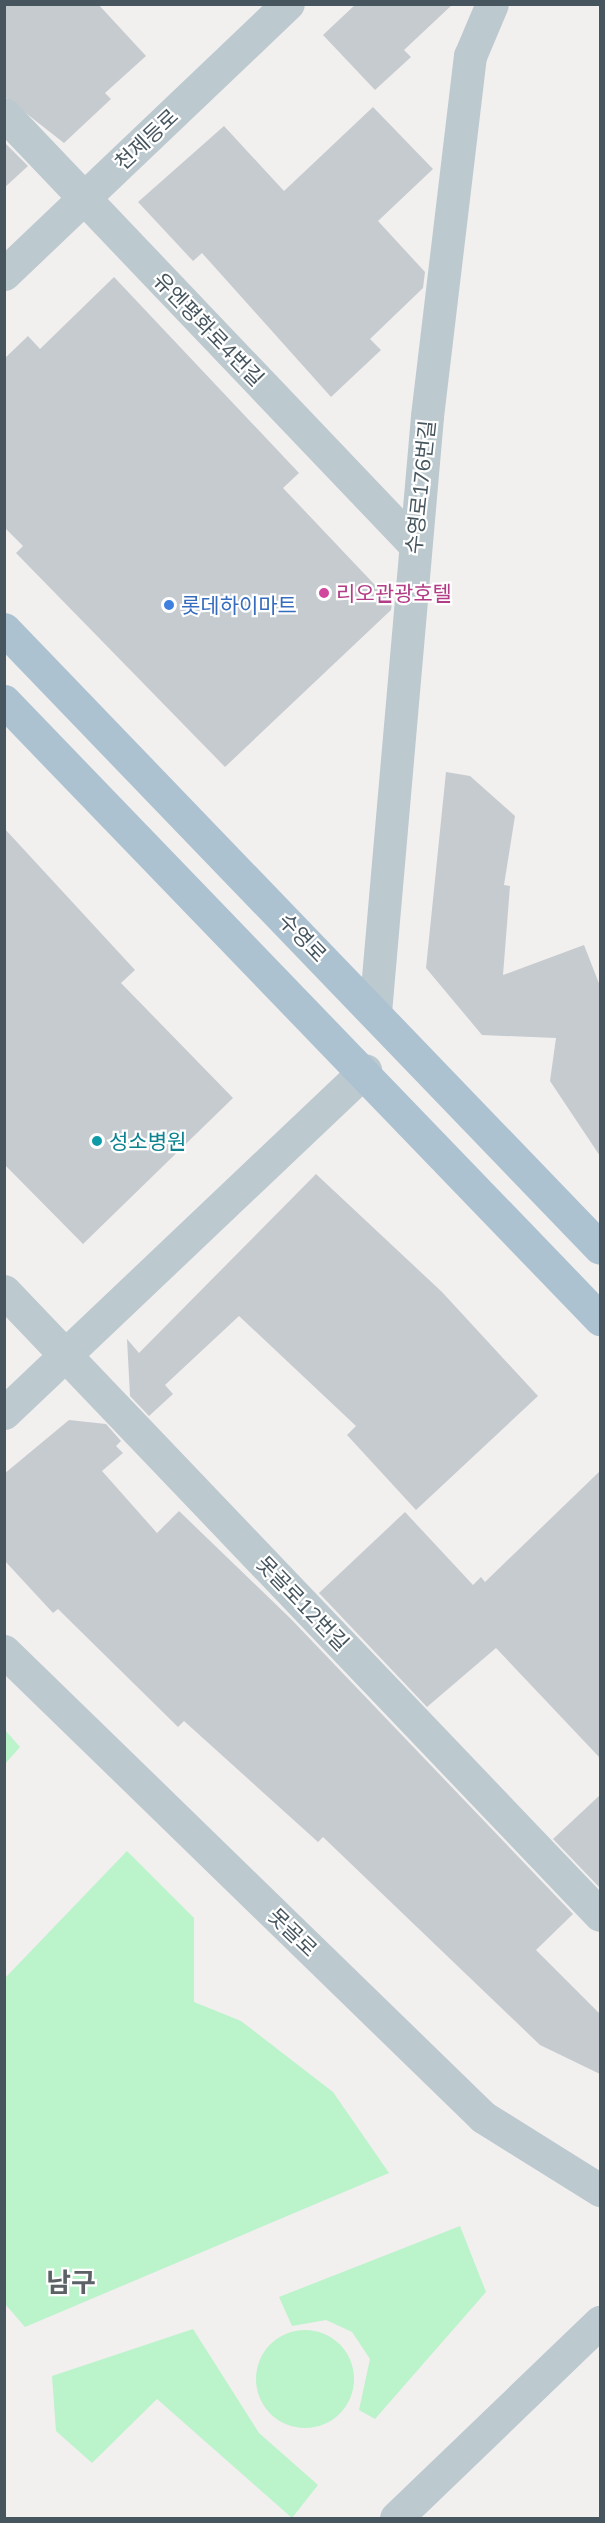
<!DOCTYPE html>
<html>
<head>
<meta charset="utf-8">
<style>
  body { margin:0 }
  #map { position:relative; width:605px; height:2523px; overflow:hidden; background:#f2efef; font-family:Mulish,"Noto Sans KR",sans-serif }
  div>[style] { position:absolute }
  .green>* { inset:0; background:#bbf3cb }
  .round { border-radius:50% }
  .building>* { inset:0; background:#c6cbcf }
  .minor>* { height:33px; margin:-16.5px; padding:0 16.5px; transform-origin:16.5px; border-radius:16.5px; background:#bcc9cf }
  .major>* { height:33px; margin:-16.5px; padding:0 16.5px; transform-origin:16.5px; border-radius:16.5px; background:#adc2d0 }
  .dots>* { width:16px; height:16px; translate:-50% -50%; box-sizing:border-box; border:3px solid #fff; border-radius:50% }
  span { translate:-50% -50%; white-space:nowrap; text-align:center; line-height:1.15; -webkit-text-stroke:4.5px #fff; paint-order:stroke }
  .street-label { font-size:21px; color:#46555e }
  .hotel-label { font-size:21px; color:#b23c85 }
  .left { translate:0 -50%; text-align:left }
  .shop-label { font-size:21px; color:#366cbe }
  .culture-label { font-size:21px; color:#0d838f }
  .district-label { font-size:27px; color:#5b6165; font-weight:700 }
  .frame { position:absolute; inset:0; border:6px solid #46555e; pointer-events:none }
</style>
</head>
<body>
<div id="map">
  <div class="green">
    <div style="clip-path:polygon(5px 1730px,20px 1747px,5px 1764px,4px 1763px)"></div>
    <div style="clip-path:polygon(127px 1851px,194px 1918px,194px 2002px,241px 2021px,333px 2092px,389px 2173px,25px 2327px,5px 2304px,5px 1978px)"></div>
    <div style="clip-path:polygon(460px 2226px,486px 2292px,375px 2419px,359px 2410px,370px 2359px,352px 2332px,326px 2320px,292px 2326px,279px 2297px)"></div>
    <div style="clip-path:polygon(193px 2329px,259px 2433px,318px 2485px,292px 2518px,157px 2399px,92px 2463px,56px 2431px,52px 2376px)"></div>
    <div class="round" style="left:256px;top:2330px;width:98px;height:98px"></div>
  </div>
  <div class="building">
    <div style="clip-path:polygon(4px 4px,98px 4px,146px 56px,105px 93px,111px 99px,64px 143px,4px 96px)"></div>
    <div style="clip-path:polygon(356px 4px,453px 4px,404px 50px,411px 57px,375px 90px,323px 35px)"></div>
    <div style="clip-path:polygon(373px 107px,433px 169px,378px 221px,425px 272px,423px 288px,370px 339px,381px 350px,331px 397px,202px 253px,193px 261px,138px 202px,224px 126px,284px 191px)"></div>
    <div style="clip-path:polygon(4px 142px,28px 166px,4px 188px)"></div>
    <div style="clip-path:polygon(114px 277px,299px 473px,283px 488px,392px 603px,391px 610px,225px 767px,16px 553px,23px 546px,4px 527px,4px 359px,28px 336px,40px 349px)"></div>
    <div style="clip-path:polygon(446px 772px,470px 776px,515px 816px,504px 885px,510px 886px,503px 975px,584px 945px,600px 986px,600px 1156px,550px 1081px,556px 1038px,482px 1035px,426px 968px)"></div>
    <div style="clip-path:polygon(4px 828px,135px 970px,121px 983px,233px 1098px,83px 1244px,4px 1164px)"></div>
    <div style="clip-path:polygon(316px 1174px,442px 1292px,538px 1396px,416px 1510px,347px 1435px,356px 1426px,239px 1316px,165px 1385px,173px 1394px,149px 1416px,130px 1396px,127px 1339px,139px 1353px)"></div>
    <div style="clip-path:polygon(69px 1420px,106px 1424px,121px 1441px,116px 1446px,123px 1453px,102px 1471px,157px 1533px,179px 1511px,291px 1619px,573px 1914px,536px 1950px,600px 2014px,600px 2074px,540px 2045px,323px 1837px,318px 1842px,184px 1721px,178px 1727px,58px 1609px,53px 1613px,4px 1560px,4px 1474px)"></div>
    <div style="clip-path:polygon(600px 1471px,600px 1758px,496px 1648px,427px 1707px,319px 1593px,405px 1512px,473px 1585px,481px 1577px,485px 1582px)"></div>
    <div style="clip-path:polygon(600px 1795px,600px 1888px,553px 1839px)"></div>
  </div>
  <div class="minor">
    <div style="left:4px;top:114px;width:593px;rotate:46.37deg"></div>
    <div style="left:4px;top:274px;width:392px;rotate:-43.6deg"></div>
    <div style="left:375px;top:1012px;width:598px;rotate:-85.01deg"></div>
    <div style="left:427px;top:416px;width:363px;rotate:-83.2deg"></div>
    <div style="left:470px;top:56px;width:56px;rotate:-67.1deg"></div>
    <div style="left:4px;top:1291px;width:863px;rotate:46.31deg"></div>
    <div style="left:4px;top:1413px;width:498px;rotate:-43.5deg"></div>
    <div style="left:4px;top:1651px;width:668px;rotate:44.21deg"></div>
    <div style="left:483px;top:2117px;width:138px;rotate:32deg"></div>
    <div style="left:396px;top:2518px;width:283px;rotate:-43.9deg"></div>
  </div>
  <div class="major">
    <div style="left:4px;top:629px;width:859px;rotate:46.08deg"></div>
    <div style="left:4px;top:701px;width:859px;rotate:46.04deg"></div>
  </div>
  <div class="dots">
    <div style="left:324px;top:593px;background:#d1479c"></div>
    <div style="left:169px;top:605px;background:#3f7fe0"></div>
    <div style="left:97px;top:1141px;background:#0f9aa8"></div>
  </div>
  <div class="street-label">
    <span style="left:146px;top:139px;rotate:-43deg">천제등로</span>
    <span style="left:209px;top:329px;rotate:46deg">유엔평화로4번길</span>
    <span style="left:420px;top:487px;rotate:-84deg">수영로176번길</span>
    <span style="left:303px;top:937px;rotate:46deg">수영로</span>
    <span style="left:303px;top:1603px;rotate:46deg">못골로12번길</span>
    <span style="left:293px;top:1932px;rotate:44deg">못골로</span>
  </div>
  <div class="hotel-label">
    <span class="left" style="left:336px;top:593px">리오관광호텔</span>
  </div>
  <div class="shop-label">
    <span class="left" style="left:181px;top:605px">롯데하이마트</span>
  </div>
  <div class="culture-label">
    <span class="left" style="left:109px;top:1141px">성소병원</span>
  </div>
  <div class="district-label">
    <span style="left:71px;top:2283px">남구</span>
  </div>
  <div class="frame"></div>
</div>
</body>
</html>
